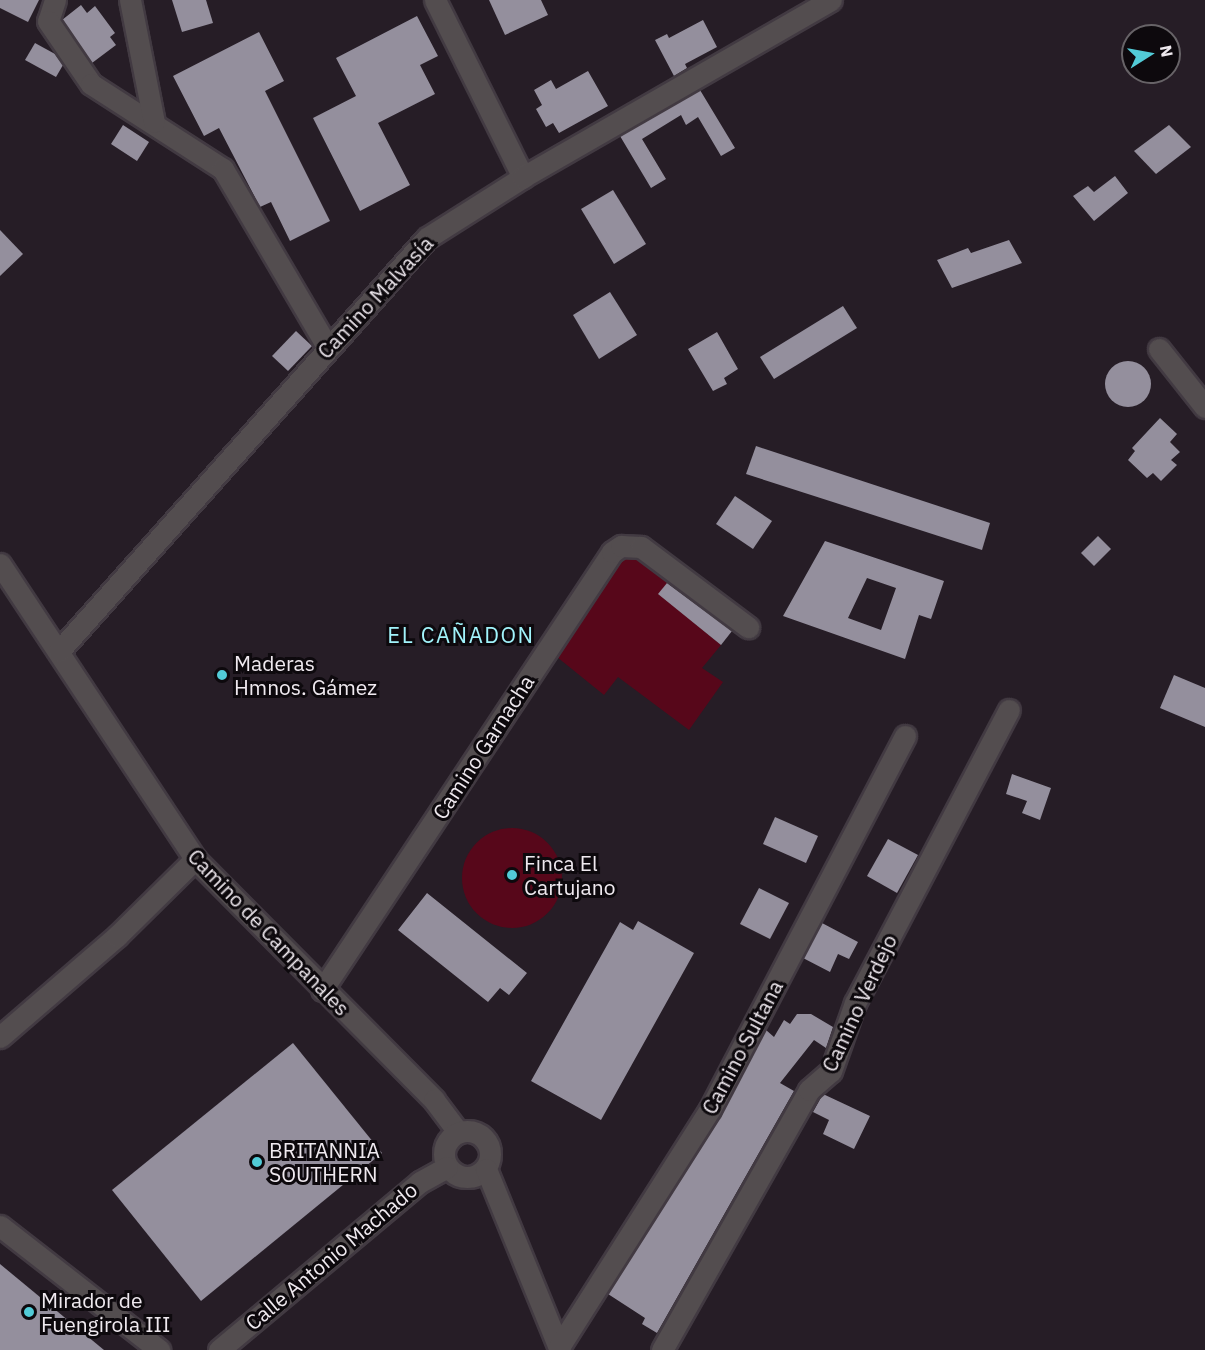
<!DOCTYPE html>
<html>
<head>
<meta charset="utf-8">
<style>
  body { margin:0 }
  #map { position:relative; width:1205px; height:1350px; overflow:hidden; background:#261d26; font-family:"IBM Plex Sans",sans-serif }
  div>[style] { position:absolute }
  .green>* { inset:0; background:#57071a }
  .round { border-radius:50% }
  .building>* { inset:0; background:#948f9d }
  .roads { filter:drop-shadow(2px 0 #423a42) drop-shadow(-2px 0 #423a42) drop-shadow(0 2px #423a42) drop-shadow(0 -2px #423a42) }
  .minor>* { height:21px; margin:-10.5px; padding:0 10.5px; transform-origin:10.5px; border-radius:10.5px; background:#534d4f }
  .minor>.ring { margin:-10.5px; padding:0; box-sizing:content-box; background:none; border:21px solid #534d4f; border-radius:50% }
  .dots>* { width:16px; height:16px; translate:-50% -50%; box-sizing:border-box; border:3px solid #0d090d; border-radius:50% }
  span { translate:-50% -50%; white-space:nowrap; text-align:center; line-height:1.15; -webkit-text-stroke:6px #0d090d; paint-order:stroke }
  .street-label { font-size:21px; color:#efe9ef }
  .poi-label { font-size:21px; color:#efe9ef }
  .left { translate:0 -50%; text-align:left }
  .neighbourhood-label { font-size:22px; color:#a1f3fb; letter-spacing:1.5px }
  .north { position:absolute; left:1121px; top:24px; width:60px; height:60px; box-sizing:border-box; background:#0d090d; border:2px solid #676367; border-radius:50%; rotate:79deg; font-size:16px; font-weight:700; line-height:24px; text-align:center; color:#efe9ef }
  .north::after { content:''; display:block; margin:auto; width:21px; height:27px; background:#52cbd7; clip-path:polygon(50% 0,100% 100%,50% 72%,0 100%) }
</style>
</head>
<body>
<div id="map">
  <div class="green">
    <div style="clip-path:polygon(637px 556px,670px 579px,659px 594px,721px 645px,702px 668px,723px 682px,689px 730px,618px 677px,604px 695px,557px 657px,621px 560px)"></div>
    <div class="round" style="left:462px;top:828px;width:100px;height:100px"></div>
  </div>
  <div class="building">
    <div style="clip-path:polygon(0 0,39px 0,28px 22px,0 8px)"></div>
    <div style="clip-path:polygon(172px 0,206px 0,213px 23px,182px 32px)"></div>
    <div style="clip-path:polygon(489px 0,541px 0,548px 15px,505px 35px)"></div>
    <div style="clip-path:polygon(81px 5px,87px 13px,95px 6px,115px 33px,110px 37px,116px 45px,92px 63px,62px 20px)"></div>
    <div style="clip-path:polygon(417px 16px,438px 56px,420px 65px,435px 94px,378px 123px,410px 185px,360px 211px,313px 118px,356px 96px,336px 58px)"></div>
    <div style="clip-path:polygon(703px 20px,717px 47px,685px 64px,687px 68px,674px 76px,655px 40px,667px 34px,669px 38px)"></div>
    <div style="clip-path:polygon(259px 32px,284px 81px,265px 91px,330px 221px,290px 241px,271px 202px,260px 207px,219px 128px,204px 136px,173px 76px)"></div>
    <div style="clip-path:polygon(35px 43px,55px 54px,63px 65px,56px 77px,25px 60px)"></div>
    <div style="clip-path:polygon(588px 71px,608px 106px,559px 133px,553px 123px,546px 127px,536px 109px,542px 105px,534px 90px,551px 80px,556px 89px)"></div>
    <div style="clip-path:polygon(700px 90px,735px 148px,721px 156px,698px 117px,686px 125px,681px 115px,642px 139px,666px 179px,651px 188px,620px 136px)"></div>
    <div style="clip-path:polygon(123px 125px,149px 142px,137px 161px,111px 144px)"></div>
    <div style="clip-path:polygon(1169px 125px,1191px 147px,1156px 174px,1134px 151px)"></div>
    <div style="clip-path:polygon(1115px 176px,1128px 193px,1094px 221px,1073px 196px,1088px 186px,1094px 192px)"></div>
    <div style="clip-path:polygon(613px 190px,646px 244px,614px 264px,581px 209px)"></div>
    <div style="clip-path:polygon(0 230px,23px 254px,0 276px)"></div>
    <div style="clip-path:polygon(1009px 240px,1022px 263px,952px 288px,937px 260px,968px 248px,971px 253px)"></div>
    <div style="clip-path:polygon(610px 292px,637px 335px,599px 359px,573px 315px)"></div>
    <div style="clip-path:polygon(843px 306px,857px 328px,774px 379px,760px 357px)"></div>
    <div style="clip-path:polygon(296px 331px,312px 346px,288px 371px,272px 356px)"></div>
    <div style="clip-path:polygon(717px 332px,738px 369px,724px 378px,727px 384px,713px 391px,688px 349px)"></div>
    <div class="round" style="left:1105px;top:361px;width:46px;height:46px"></div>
    <div style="clip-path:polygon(1160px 418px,1177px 434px,1170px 442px,1180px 452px,1171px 460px,1177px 465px,1161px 481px,1153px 473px,1147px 478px,1128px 460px,1135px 451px,1132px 448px)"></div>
    <div style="clip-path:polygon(756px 446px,990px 523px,982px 550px,746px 474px)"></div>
    <div style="clip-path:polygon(735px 496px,772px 521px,753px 549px,716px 524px)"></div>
    <div style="clip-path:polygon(1098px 536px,1111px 549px,1094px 566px,1081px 553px)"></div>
    <div style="clip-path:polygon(evenodd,825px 541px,944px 581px,931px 619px,919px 615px,905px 659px,783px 616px,825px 541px,867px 578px,896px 588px,881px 630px,848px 618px,867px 578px)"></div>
    <div style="clip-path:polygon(667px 583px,732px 631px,721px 645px,658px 594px)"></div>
    <div style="clip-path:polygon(1174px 675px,1205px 688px,1205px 727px,1160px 708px)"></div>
    <div style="clip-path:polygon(1012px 774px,1051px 788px,1040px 820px,1022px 813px,1027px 801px,1006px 794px)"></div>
    <div style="clip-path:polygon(775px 817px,818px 836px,806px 863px,763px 844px)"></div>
    <div style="clip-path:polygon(888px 839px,918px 855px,897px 893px,867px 876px)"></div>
    <div style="clip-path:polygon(759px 888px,789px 903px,770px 939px,740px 924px)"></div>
    <div style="clip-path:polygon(427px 893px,527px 973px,509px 995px,500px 988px,488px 1002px,398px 930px)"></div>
    <div style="clip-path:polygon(638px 921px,694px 953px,601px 1120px,531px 1081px,620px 922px,633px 930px)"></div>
    <div style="clip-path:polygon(822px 923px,858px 942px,849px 959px,838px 954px,830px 972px,803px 958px)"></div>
    <div style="clip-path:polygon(797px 1014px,811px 1014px,833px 1027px,826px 1048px,814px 1040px,780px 1083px,794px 1091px,657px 1333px,642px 1324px,645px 1318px,608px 1294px,721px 1116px,766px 1030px,774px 1037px,784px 1020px,790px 1024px)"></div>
    <div style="clip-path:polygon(293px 1043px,382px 1153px,201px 1301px,112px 1190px)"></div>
    <div style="clip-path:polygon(823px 1094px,870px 1116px,854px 1149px,823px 1134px,829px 1120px,813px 1112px)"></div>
    <div style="clip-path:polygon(0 1264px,104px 1350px,0 1350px)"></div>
  </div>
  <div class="roads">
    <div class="minor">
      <div style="left:55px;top:0;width:22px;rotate:108deg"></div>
      <div style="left:48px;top:21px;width:76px;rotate:55.7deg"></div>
      <div style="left:91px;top:84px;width:157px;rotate:32.8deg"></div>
      <div style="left:223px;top:169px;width:205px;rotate:59.6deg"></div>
      <div style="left:130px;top:0;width:124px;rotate:78.9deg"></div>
      <div style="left:435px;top:0;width:198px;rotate:63.6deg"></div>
      <div style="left:1159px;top:349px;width:74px;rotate:51.6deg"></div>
      <div style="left:0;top:564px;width:354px;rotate:56.5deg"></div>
      <div style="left:195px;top:859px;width:339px;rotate:45.2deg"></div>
      <div style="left:434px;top:1100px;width:40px;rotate:53deg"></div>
      <div style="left:59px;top:651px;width:553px;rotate:-48.3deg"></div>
      <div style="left:427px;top:238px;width:114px;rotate:-32.4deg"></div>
      <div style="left:523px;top:177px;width:355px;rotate:-29.9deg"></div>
      <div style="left:322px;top:990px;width:525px;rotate:-56.49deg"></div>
      <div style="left:612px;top:552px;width:11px;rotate:-34deg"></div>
      <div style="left:621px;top:546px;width:20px;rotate:3deg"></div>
      <div style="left:641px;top:547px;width:134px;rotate:36.8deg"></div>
      <div style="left:0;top:1037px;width:155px;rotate:-40.8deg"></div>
      <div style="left:117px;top:936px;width:110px;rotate:-44.6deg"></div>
      <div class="ring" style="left:444px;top:1131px;width:25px;height:25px"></div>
      <div style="left:486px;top:1169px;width:196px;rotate:67.8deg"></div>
      <div style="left:0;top:1226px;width:202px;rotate:37.9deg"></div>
      <div style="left:559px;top:1347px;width:282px;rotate:-57.6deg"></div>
      <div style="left:710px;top:1109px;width:421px;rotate:-62.4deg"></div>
      <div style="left:219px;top:1350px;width:262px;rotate:-39.9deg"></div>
      <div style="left:420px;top:1182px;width:31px;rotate:-29deg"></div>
      <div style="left:662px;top:1350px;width:299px;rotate:-60.5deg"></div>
      <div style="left:809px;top:1090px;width:29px;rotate:-41deg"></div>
      <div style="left:831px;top:1071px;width:72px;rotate:-70.6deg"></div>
      <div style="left:855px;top:1003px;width:331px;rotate:-62.3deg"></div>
    </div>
  </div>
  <div class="dots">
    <div style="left:222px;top:675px;background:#52cbd7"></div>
    <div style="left:512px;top:875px;background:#52cbd7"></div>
    <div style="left:257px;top:1162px;background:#52cbd7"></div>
    <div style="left:29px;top:1312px;background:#52cbd7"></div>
  </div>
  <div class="street-label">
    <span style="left:375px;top:297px;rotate:-47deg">Camino Malvasía</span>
    <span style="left:483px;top:747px;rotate:-57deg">Camino Garnacha</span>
    <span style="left:269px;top:932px;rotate:46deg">Camino de Campanales</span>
    <span style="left:859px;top:1003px;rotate:-65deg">Camino Verdejo</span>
    <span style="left:742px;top:1047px;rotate:-62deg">Camino Sultana</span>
    <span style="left:331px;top:1256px;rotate:-40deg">Calle Antonio Machado</span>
  </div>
  <div class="poi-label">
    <span class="left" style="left:234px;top:675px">Maderas<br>Hmnos. Gámez</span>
    <span class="left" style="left:524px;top:875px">Finca El<br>Cartujano</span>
    <span class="left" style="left:269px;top:1162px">BRITANNIA<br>SOUTHERN</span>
    <span class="left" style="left:41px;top:1312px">Mirador de<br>Fuengirola III</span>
  </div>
  <div class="neighbourhood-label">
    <span style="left:461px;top:635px">EL CAÑADON</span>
  </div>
  <div class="north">N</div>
</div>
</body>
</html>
